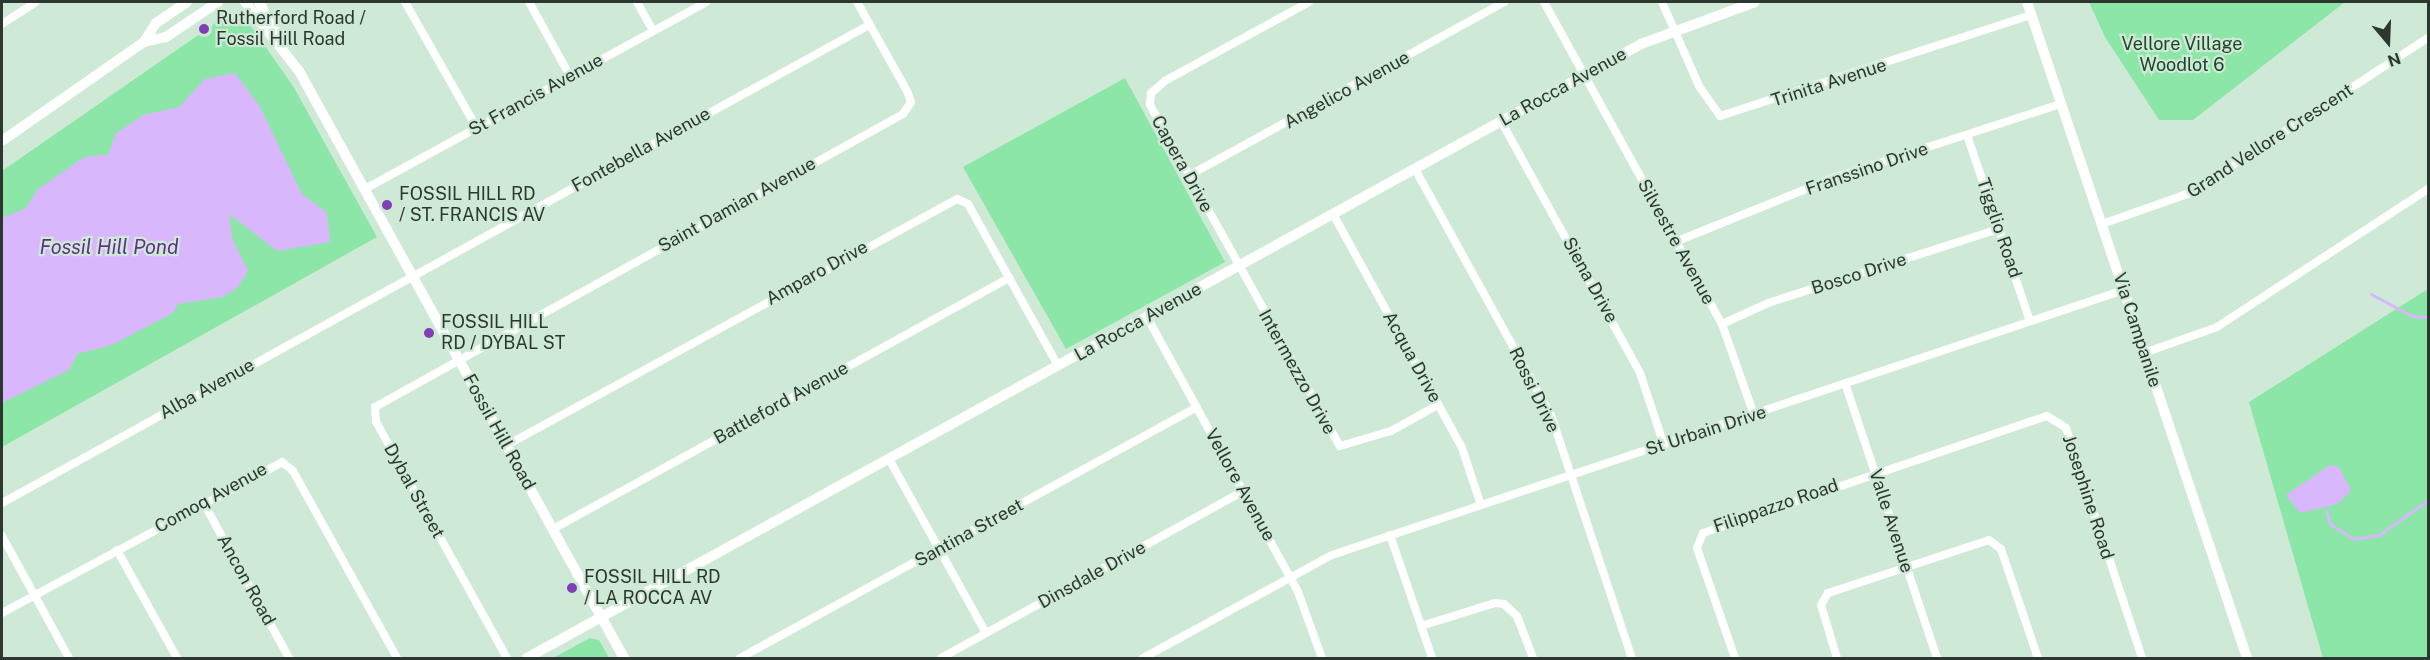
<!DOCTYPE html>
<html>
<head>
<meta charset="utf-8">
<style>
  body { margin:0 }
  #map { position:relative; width:2430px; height:660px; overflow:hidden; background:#cee9d5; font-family:"Public Sans",sans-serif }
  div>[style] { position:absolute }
  .green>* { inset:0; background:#8ce6a7 }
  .water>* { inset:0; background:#d8b7fd }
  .stream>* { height:3px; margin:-1.5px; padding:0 1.5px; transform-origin:1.5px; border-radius:1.5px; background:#d8b7fd }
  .street>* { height:8px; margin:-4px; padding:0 4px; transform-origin:4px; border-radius:4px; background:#fff }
  .secondary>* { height:10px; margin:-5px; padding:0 5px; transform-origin:5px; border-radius:5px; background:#fff }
  .dots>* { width:16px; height:16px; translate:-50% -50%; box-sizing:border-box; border:3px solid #cee9d5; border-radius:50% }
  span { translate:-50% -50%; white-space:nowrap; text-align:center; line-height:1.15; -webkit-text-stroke:4.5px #cee9d5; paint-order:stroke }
  .poi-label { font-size:18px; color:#2c372f }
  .left { translate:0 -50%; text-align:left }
  .park-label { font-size:18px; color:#1e442b }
  .street-label { font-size:18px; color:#2c372f }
  .water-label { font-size:20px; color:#642e91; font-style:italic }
  .frame { position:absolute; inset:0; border:3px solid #2c372f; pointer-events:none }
  .north { position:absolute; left:2358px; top:12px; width:60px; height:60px; -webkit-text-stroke:4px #cee9d5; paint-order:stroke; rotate:161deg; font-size:16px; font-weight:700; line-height:24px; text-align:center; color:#2c372f }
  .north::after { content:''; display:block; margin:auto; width:21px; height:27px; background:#2c372f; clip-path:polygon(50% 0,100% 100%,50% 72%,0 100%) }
</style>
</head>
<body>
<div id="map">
  <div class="green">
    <div style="clip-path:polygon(2089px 2px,2345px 2px,2193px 120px,2159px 120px,2105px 37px)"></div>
    <div style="clip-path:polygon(241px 12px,293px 86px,377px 237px,2px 447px,2px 171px,230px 13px)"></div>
    <div style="clip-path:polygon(1125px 78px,1225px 262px,1066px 349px,963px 167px)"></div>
    <div style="clip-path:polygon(2428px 289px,2428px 658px,2323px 658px,2249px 402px)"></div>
    <div style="clip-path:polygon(590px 638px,599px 640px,609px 658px,553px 658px)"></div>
  </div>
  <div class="water">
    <div style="clip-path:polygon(235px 73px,259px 105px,302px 194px,327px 213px,330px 242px,277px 251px,229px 214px,232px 238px,248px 271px,238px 287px,223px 297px,178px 304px,173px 313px,112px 345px,77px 354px,69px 370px,2px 403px,2px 218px,26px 208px,37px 190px,84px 157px,109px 154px,115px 134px,143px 115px,179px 107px,205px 79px)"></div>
    <div style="clip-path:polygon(2330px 465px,2339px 467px,2351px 490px,2338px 504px,2300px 513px,2286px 495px)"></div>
  </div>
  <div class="stream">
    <div style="left:2371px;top:294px;width:47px;rotate:28.2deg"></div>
    <div style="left:2412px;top:316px;width:16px;rotate:4deg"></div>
    <div style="left:2326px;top:510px;width:15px;rotate:74deg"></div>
    <div style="left:2330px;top:524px;width:28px;rotate:32deg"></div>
    <div style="left:2354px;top:539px;width:25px;rotate:-9deg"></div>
    <div style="left:2379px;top:535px;width:60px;rotate:-35.5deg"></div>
  </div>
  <div class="street">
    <div style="left:405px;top:2px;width:145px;rotate:60.3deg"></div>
    <div style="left:529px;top:2px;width:85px;rotate:61deg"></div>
    <div style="left:637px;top:2px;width:33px;rotate:61deg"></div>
    <div style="left:1309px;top:2px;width:164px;rotate:151.3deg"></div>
    <div style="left:1165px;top:81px;width:18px;rotate:139deg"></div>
    <div style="left:1151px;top:93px;width:12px;rotate:95deg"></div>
    <div style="left:1150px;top:105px;width:390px;rotate:60.9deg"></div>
    <div style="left:1340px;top:446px;width:53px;rotate:-16.4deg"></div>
    <div style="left:1391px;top:431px;width:54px;rotate:-29deg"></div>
    <div style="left:1544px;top:2px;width:368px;rotate:61.1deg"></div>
    <div style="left:1722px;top:324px;width:96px;rotate:70.6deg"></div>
    <div style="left:1662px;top:2px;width:92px;rotate:66.2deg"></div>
    <div style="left:1699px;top:86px;width:37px;rotate:55deg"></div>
    <div style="left:1720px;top:116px;width:327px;rotate:-18deg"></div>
    <div style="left:2px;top:24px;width:40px;rotate:-32.9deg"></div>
    <div style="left:1501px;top:121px;width:288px;rotate:61.1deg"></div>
    <div style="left:1640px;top:373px;width:76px;rotate:71.6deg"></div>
    <div style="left:1967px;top:135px;width:196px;rotate:71.3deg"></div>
    <div style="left:1415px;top:169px;width:281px;rotate:61.1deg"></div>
    <div style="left:1551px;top:415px;width:256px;rotate:71.6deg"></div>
    <div style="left:1188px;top:176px;width:361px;rotate:-28.8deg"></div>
    <div style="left:365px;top:189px;width:389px;rotate:-28.7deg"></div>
    <div style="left:1333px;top:214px;width:267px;rotate:61.1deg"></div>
    <div style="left:1462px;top:448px;width:60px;rotate:71.6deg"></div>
    <div style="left:2102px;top:224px;width:93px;rotate:-19.4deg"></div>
    <div style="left:2190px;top:193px;width:284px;rotate:-33.1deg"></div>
    <div style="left:1675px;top:242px;width:174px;rotate:-22deg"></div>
    <div style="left:1836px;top:177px;width:237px;rotate:-18deg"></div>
    <div style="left:1147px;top:317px;width:314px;rotate:61.2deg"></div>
    <div style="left:1298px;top:592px;width:70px;rotate:70deg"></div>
    <div style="left:1722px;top:324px;width:51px;rotate:-24.5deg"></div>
    <div style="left:1768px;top:303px;width:243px;rotate:-17.8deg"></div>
    <div style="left:2144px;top:353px;width:77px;rotate:-19.6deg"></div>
    <div style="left:2217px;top:327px;width:252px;rotate:-33.2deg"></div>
    <div style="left:1845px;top:383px;width:290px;rotate:71.5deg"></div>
    <div style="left:507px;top:445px;width:513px;rotate:-28.66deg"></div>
    <div style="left:957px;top:199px;width:12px;rotate:24deg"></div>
    <div style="left:968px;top:204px;width:185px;rotate:60.9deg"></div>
    <div style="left:889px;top:459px;width:199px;rotate:60.9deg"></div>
    <div style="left:203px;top:502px;width:178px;rotate:61.1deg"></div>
    <div style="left:2px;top:503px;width:990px;rotate:-28.87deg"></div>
    <div style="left:553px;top:529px;width:521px;rotate:-28.83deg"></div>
    <div style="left:1390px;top:535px;width:130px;rotate:71.1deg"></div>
    <div style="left:2px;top:536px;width:139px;rotate:61.2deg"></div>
    <div style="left:117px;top:550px;width:124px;rotate:60.9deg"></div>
    <div style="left:2px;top:613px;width:318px;rotate:-28.3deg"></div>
    <div style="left:282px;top:462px;width:14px;rotate:39deg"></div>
    <div style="left:293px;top:471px;width:214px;rotate:60.9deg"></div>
    <div style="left:1421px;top:626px;width:77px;rotate:-17.3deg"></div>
    <div style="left:1495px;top:603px;width:9px;rotate:6deg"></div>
    <div style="left:1504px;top:604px;width:18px;rotate:43deg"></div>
    <div style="left:1517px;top:616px;width:45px;rotate:69.1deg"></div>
    <div style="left:507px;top:658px;width:270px;rotate:-119deg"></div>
    <div style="left:376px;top:422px;width:15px;rotate:-94deg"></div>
    <div style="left:375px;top:407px;width:604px;rotate:-29.03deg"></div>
    <div style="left:903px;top:114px;width:14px;rotate:-56deg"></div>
    <div style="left:911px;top:102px;width:12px;rotate:-110deg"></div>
    <div style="left:907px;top:91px;width:102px;rotate:-119.3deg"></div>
    <div style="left:740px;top:658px;width:521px;rotate:-28.78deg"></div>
    <div style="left:941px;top:658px;width:345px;rotate:-28.9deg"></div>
    <div style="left:1143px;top:658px;width:215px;rotate:-28.6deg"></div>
    <div style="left:1332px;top:555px;width:835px;rotate:-18.5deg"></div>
    <div style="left:1735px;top:658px;width:116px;rotate:-109.1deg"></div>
    <div style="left:1697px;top:548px;width:16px;rotate:-68deg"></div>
    <div style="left:1703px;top:533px;width:363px;rotate:-18.8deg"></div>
    <div style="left:2047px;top:416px;width:22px;rotate:32deg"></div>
    <div style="left:2066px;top:428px;width:242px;rotate:71.7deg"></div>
    <div style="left:1837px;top:658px;width:55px;rotate:-106.8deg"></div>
    <div style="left:1821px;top:605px;width:14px;rotate:-60deg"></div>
    <div style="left:1828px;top:593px;width:169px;rotate:-18.2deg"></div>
    <div style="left:1989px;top:540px;width:15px;rotate:37deg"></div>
    <div style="left:2001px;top:549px;width:115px;rotate:71.3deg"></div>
  </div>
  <div class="secondary">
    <div style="left:245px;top:2px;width:88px;rotate:52deg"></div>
    <div style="left:299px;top:71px;width:671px;rotate:61.03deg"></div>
    <div style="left:259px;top:2px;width:50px;rotate:61.4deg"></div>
    <div style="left:2027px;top:2px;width:692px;rotate:71.46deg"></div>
    <div style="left:144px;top:42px;width:23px;rotate:-13deg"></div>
    <div style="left:166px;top:37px;width:63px;rotate:-33.9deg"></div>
    <div style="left:2px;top:141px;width:173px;rotate:-34.9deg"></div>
    <div style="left:144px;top:42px;width:22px;rotate:-58deg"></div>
    <div style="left:156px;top:23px;width:37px;rotate:-34deg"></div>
    <div style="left:527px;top:658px;width:1272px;rotate:-28.86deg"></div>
    <div style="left:1641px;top:44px;width:121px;rotate:-20.2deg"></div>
  </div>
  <div class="dots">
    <div style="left:204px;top:29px;background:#8040b5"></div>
    <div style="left:387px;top:205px;background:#8040b5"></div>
    <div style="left:429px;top:333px;background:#8040b5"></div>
    <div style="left:572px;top:588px;background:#8040b5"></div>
  </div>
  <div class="poi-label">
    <span class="left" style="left:216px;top:29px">Rutherford Road /<br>Fossil Hill Road</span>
    <span class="left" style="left:399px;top:205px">FOSSIL HILL RD<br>/ ST. FRANCIS AV</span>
    <span class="left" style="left:441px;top:333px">FOSSIL HILL<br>RD / DYBAL ST</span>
    <span class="left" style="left:584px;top:588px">FOSSIL HILL RD<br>/ LA ROCCA AV</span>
  </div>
  <div class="park-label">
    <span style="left:2182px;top:55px">Vellore Village<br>Woodlot 6</span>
  </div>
  <div class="street-label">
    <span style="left:1829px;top:83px;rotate:-18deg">Trinita Avenue</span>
    <span style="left:1563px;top:87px;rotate:-29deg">La Rocca Avenue</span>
    <span style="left:1347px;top:90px;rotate:-29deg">Angelico Avenue</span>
    <span style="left:536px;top:95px;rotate:-29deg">St Francis Avenue</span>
    <span style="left:2270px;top:141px;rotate:-33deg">Grand Vellore Crescent</span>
    <span style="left:641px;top:150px;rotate:-29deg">Fontebella Avenue</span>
    <span style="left:1182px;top:164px;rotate:61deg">Capera Drive</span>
    <span style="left:1867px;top:169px;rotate:-19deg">Franssino Drive</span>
    <span style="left:737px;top:205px;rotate:-29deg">Saint Damian Avenue</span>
    <span style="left:1999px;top:228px;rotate:71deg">Tigglio Road</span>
    <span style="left:1676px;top:242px;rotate:61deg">Silvestre Avenue</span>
    <span style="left:817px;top:273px;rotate:-29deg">Amparo Drive</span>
    <span style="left:1859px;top:274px;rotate:-18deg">Bosco Drive</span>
    <span style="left:1590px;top:280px;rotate:61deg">Siena Drive</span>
    <span style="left:1138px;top:322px;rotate:-29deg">La Rocca Avenue</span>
    <span style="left:2137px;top:330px;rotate:72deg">Via Campanile</span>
    <span style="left:1412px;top:357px;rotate:61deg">Acqua Drive</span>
    <span style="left:1297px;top:372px;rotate:61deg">Intermezzo Drive</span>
    <span style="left:207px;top:389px;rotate:-29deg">Alba Avenue</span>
    <span style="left:1534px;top:390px;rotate:64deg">Rossi Drive</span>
    <span style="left:781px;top:403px;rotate:-29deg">Battleford Avenue</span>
    <span style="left:1706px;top:431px;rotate:-18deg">St Urbain Drive</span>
    <span style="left:499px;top:432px;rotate:61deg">Fossil Hill Road</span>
    <span style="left:1240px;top:485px;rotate:61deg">Vellore Avenue</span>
    <span style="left:414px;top:491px;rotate:61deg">Dybal Street</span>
    <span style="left:2088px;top:497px;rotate:72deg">Josephine Road</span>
    <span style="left:211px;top:498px;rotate:-29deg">Comoq Avenue</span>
    <span style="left:1776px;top:506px;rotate:-19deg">Filippazzo Road</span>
    <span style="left:1891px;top:521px;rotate:72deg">Valle Avenue</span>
    <span style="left:969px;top:533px;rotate:-29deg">Santina Street</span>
    <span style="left:1092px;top:575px;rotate:-29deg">Dinsdale Drive</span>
    <span style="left:246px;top:580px;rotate:61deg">Ancon Road</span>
  </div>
  <div class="water-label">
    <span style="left:109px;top:247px">Fossil Hill Pond</span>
  </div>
  <div class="frame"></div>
  <div class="north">N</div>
</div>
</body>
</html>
